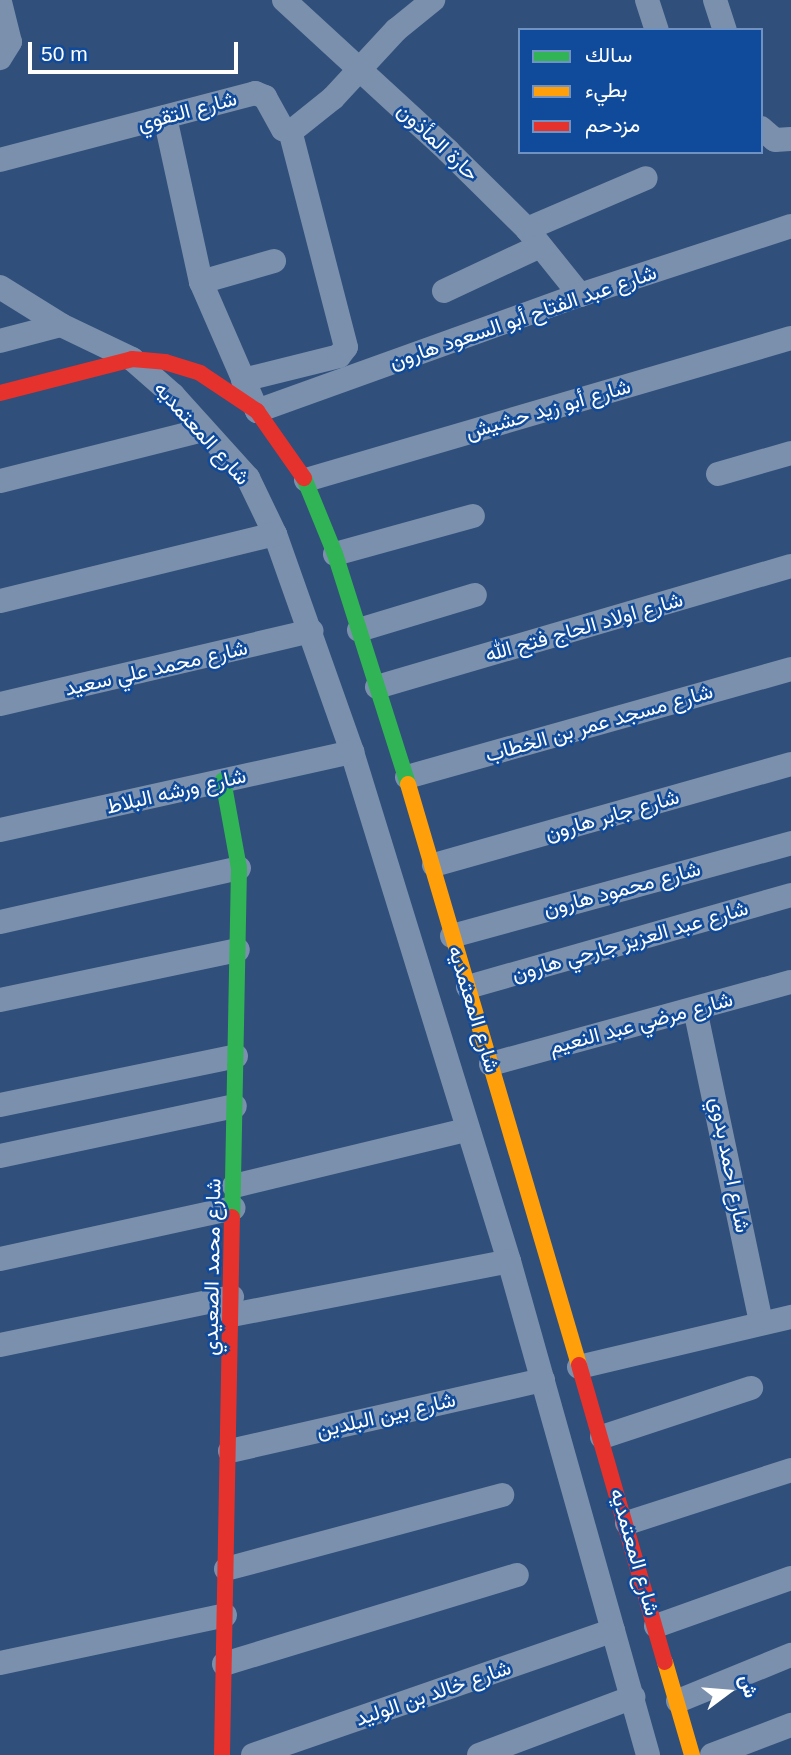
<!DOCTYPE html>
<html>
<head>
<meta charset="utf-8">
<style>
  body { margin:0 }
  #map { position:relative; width:791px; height:1755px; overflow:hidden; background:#304f7a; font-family:Helvetica,Vazirmatn,sans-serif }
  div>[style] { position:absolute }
  .street>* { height:24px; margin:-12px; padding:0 12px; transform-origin:12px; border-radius:12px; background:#7b90ad }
  .fast>* { height:16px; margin:-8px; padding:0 8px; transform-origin:8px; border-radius:8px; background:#30b455 }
  .slow>* { height:16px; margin:-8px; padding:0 8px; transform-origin:8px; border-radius:8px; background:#ff9f0a }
  .jam>* { height:16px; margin:-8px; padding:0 8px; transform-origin:8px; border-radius:8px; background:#e5322d }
  span { translate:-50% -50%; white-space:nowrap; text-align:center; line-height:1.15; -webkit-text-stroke:5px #104a9a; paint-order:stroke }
  .street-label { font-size:21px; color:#fff }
  .legend { position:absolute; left:518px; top:28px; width:245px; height:126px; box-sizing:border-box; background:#104a9a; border:2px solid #7092c2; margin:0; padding:9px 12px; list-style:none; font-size:21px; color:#fff }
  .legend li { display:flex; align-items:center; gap:14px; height:35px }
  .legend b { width:35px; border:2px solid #7092c2 }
  .north { position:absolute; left:693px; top:1657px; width:70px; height:70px; -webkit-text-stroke:5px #104a9a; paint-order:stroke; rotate:74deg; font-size:19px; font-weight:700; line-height:28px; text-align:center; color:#fff }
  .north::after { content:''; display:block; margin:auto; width:24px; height:32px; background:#fff; clip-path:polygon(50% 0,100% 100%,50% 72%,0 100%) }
  .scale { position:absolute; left:28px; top:42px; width:210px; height:32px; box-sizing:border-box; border:4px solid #fff; border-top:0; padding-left:9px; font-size:21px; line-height:24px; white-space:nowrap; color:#fff; -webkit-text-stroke:5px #104a9a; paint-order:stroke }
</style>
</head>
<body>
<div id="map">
  <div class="street">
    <div style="left:284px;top:0;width:223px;rotate:42.6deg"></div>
    <div style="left:448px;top:151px;width:111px;rotate:44.6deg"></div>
    <div style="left:527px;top:229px;width:85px;rotate:51.2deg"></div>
    <div style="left:647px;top:0;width:32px;rotate:72deg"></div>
    <div style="left:715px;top:0;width:32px;rotate:72deg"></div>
    <div style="left:0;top:2px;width:41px;rotate:76deg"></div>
    <div style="left:10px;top:42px;width:19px;rotate:122deg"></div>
    <div style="left:165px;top:117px;width:169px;rotate:77.7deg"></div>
    <div style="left:201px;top:282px;width:141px;rotate:66.5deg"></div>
    <div style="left:257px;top:411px;width:343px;rotate:-19.8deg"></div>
    <div style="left:580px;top:295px;width:222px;rotate:-18.1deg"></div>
    <div style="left:761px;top:128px;width:18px;rotate:41deg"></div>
    <div style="left:775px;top:140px;width:16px;rotate:-4deg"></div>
    <div style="left:0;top:160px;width:264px;rotate:-14.7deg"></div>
    <div style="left:255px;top:93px;width:11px;rotate:22deg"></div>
    <div style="left:265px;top:97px;width:37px;rotate:61deg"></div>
    <div style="left:283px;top:129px;width:10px;rotate:6deg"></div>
    <div style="left:293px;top:130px;width:51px;rotate:-38.7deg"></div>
    <div style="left:333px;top:98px;width:93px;rotate:-47.2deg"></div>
    <div style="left:396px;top:30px;width:48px;rotate:-39deg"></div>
    <div style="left:527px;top:229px;width:129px;rotate:-23.2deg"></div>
    <div style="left:201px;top:282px;width:76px;rotate:-16deg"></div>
    <div style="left:0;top:287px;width:72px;rotate:31.9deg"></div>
    <div style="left:61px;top:325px;width:79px;rotate:25.6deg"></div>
    <div style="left:132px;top:359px;width:55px;rotate:41.3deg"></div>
    <div style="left:173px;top:395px;width:112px;rotate:47.9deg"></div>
    <div style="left:248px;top:478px;width:62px;rotate:64.3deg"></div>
    <div style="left:275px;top:534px;width:231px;rotate:70.5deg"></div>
    <div style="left:352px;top:752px;width:533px;rotate:72.86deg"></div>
    <div style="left:509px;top:1261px;width:513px;rotate:74.28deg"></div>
    <div style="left:444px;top:291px;width:106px;rotate:-25.1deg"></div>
    <div style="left:0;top:341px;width:63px;rotate:-14.7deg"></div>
    <div style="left:243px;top:380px;width:99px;rotate:-14deg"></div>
    <div style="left:339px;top:356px;width:11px;rotate:-52deg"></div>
    <div style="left:346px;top:347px;width:223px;rotate:-104.5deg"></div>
    <div style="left:718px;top:474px;width:76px;rotate:-16deg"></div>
    <div style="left:306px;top:480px;width:505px;rotate:-16.32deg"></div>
    <div style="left:0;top:481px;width:209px;rotate:-14.1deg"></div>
    <div style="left:335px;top:554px;width:143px;rotate:-15.4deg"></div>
    <div style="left:0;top:601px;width:283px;rotate:-13.7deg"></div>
    <div style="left:359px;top:630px;width:121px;rotate:-16.8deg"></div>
    <div style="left:377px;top:687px;width:431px;rotate:-16.3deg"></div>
    <div style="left:0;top:704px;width:320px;rotate:-13.2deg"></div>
    <div style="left:407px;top:777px;width:399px;rotate:-15.7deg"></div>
    <div style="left:0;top:830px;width:361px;rotate:-12.5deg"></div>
    <div style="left:434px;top:865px;width:371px;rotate:-15.8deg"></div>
    <div style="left:0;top:922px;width:245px;rotate:-12.7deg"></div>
    <div style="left:452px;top:936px;width:352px;rotate:-15.3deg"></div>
    <div style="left:468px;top:987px;width:336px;rotate:-15.9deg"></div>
    <div style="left:0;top:1000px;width:243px;rotate:-11.9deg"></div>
    <div style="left:695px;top:1009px;width:320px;rotate:78.1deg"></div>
    <div style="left:491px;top:1064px;width:311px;rotate:-15.3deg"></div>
    <div style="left:0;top:1105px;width:241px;rotate:-11.7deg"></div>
    <div style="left:0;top:1156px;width:240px;rotate:-12deg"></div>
    <div style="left:234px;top:1186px;width:239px;rotate:-13.6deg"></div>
    <div style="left:0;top:1259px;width:239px;rotate:-12.3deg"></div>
    <div style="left:232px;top:1315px;width:282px;rotate:-11deg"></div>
    <div style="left:0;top:1345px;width:237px;rotate:-11.7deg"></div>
    <div style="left:579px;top:1367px;width:218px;rotate:-13.3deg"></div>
    <div style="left:602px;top:1437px;width:157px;rotate:-18.2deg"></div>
    <div style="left:230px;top:1451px;width:321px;rotate:-12.8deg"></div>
    <div style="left:627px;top:1523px;width:172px;rotate:-17.9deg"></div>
    <div style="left:226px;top:1569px;width:286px;rotate:-15deg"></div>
    <div style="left:656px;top:1626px;width:143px;rotate:-19.6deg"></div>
    <div style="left:0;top:1663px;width:230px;rotate:-12deg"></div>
    <div style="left:224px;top:1664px;width:306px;rotate:-16.9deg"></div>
    <div style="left:678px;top:1701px;width:122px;rotate:-22.2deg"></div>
    <div style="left:253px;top:1755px;width:381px;rotate:-19.1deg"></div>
    <div style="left:479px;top:1755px;width:165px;rotate:-20.6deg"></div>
    <div style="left:712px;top:1755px;width:85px;rotate:-20.8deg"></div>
  </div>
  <div class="fast">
    <div style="left:304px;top:478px;width:82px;rotate:67.8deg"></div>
    <div style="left:335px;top:554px;width:241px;rotate:72.4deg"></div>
    <div style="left:223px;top:780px;width:89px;rotate:79.7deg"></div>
    <div style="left:239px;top:868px;width:349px;rotate:91.1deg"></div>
  </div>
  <div class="slow">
    <div style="left:408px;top:784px;width:606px;rotate:73.6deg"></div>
    <div style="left:665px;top:1662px;width:97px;rotate:73.8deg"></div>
  </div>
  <div class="jam">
    <div style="left:0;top:393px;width:136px;rotate:-14.4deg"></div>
    <div style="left:132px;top:359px;width:33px;rotate:5deg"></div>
    <div style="left:165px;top:362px;width:37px;rotate:17deg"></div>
    <div style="left:200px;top:373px;width:69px;rotate:33.7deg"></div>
    <div style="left:257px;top:411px;width:82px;rotate:55deg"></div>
    <div style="left:579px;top:1365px;width:309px;rotate:73.9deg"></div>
    <div style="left:222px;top:1755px;width:538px;rotate:-88.94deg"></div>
  </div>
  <div class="street-label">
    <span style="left:187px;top:111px;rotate:-15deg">شارع التقوي</span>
    <span style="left:438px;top:142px;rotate:43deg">حارة المأذون</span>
    <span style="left:523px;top:317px;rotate:-19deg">شارع عبد الفتاح أبو السعود هارون</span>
    <span style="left:548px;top:409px;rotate:-16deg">شارع أبو زيد حشيش</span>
    <span style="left:202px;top:433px;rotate:48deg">شارع المعتمديه</span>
    <span style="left:584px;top:627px;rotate:-16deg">شارع اولاد الحاج فتح الله</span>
    <span style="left:156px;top:668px;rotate:-13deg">شارع محمد علي سعيد</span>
    <span style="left:599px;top:723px;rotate:-16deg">شارع مسجد عمر بن الخطاب</span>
    <span style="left:176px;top:791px;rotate:-13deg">شارع ورشه البلاط</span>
    <span style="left:612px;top:815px;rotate:-16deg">شارع جابر هارون</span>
    <span style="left:622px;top:889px;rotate:-15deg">شارع محمود هارون</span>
    <span style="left:630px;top:941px;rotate:-16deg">شارع عبد العزيز جارحي هارون</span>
    <span style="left:474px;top:1009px;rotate:73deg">شارع المعتمديه</span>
    <span style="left:641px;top:1023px;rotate:-15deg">شارع مرضي عبد النعيم</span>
    <span style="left:730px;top:1165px;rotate:79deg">شارع احمد بدوي</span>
    <span style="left:212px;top:1267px;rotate:-89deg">شارع محمد الصعيدي</span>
    <span style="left:386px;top:1415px;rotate:-13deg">شارع بين البلدين</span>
    <span style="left:635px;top:1552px;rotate:74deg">شارع المعتمديه</span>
    <span style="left:433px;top:1693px;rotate:-19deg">شارع خالد بن الوليد</span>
  </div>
  <ul class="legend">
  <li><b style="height:9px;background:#30b455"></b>سالك</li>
  <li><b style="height:9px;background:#ff9f0a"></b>بطيء</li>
  <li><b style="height:9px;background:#e5322d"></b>مزدحم</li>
  </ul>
  <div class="north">ش</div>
  <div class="scale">50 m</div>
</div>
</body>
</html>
